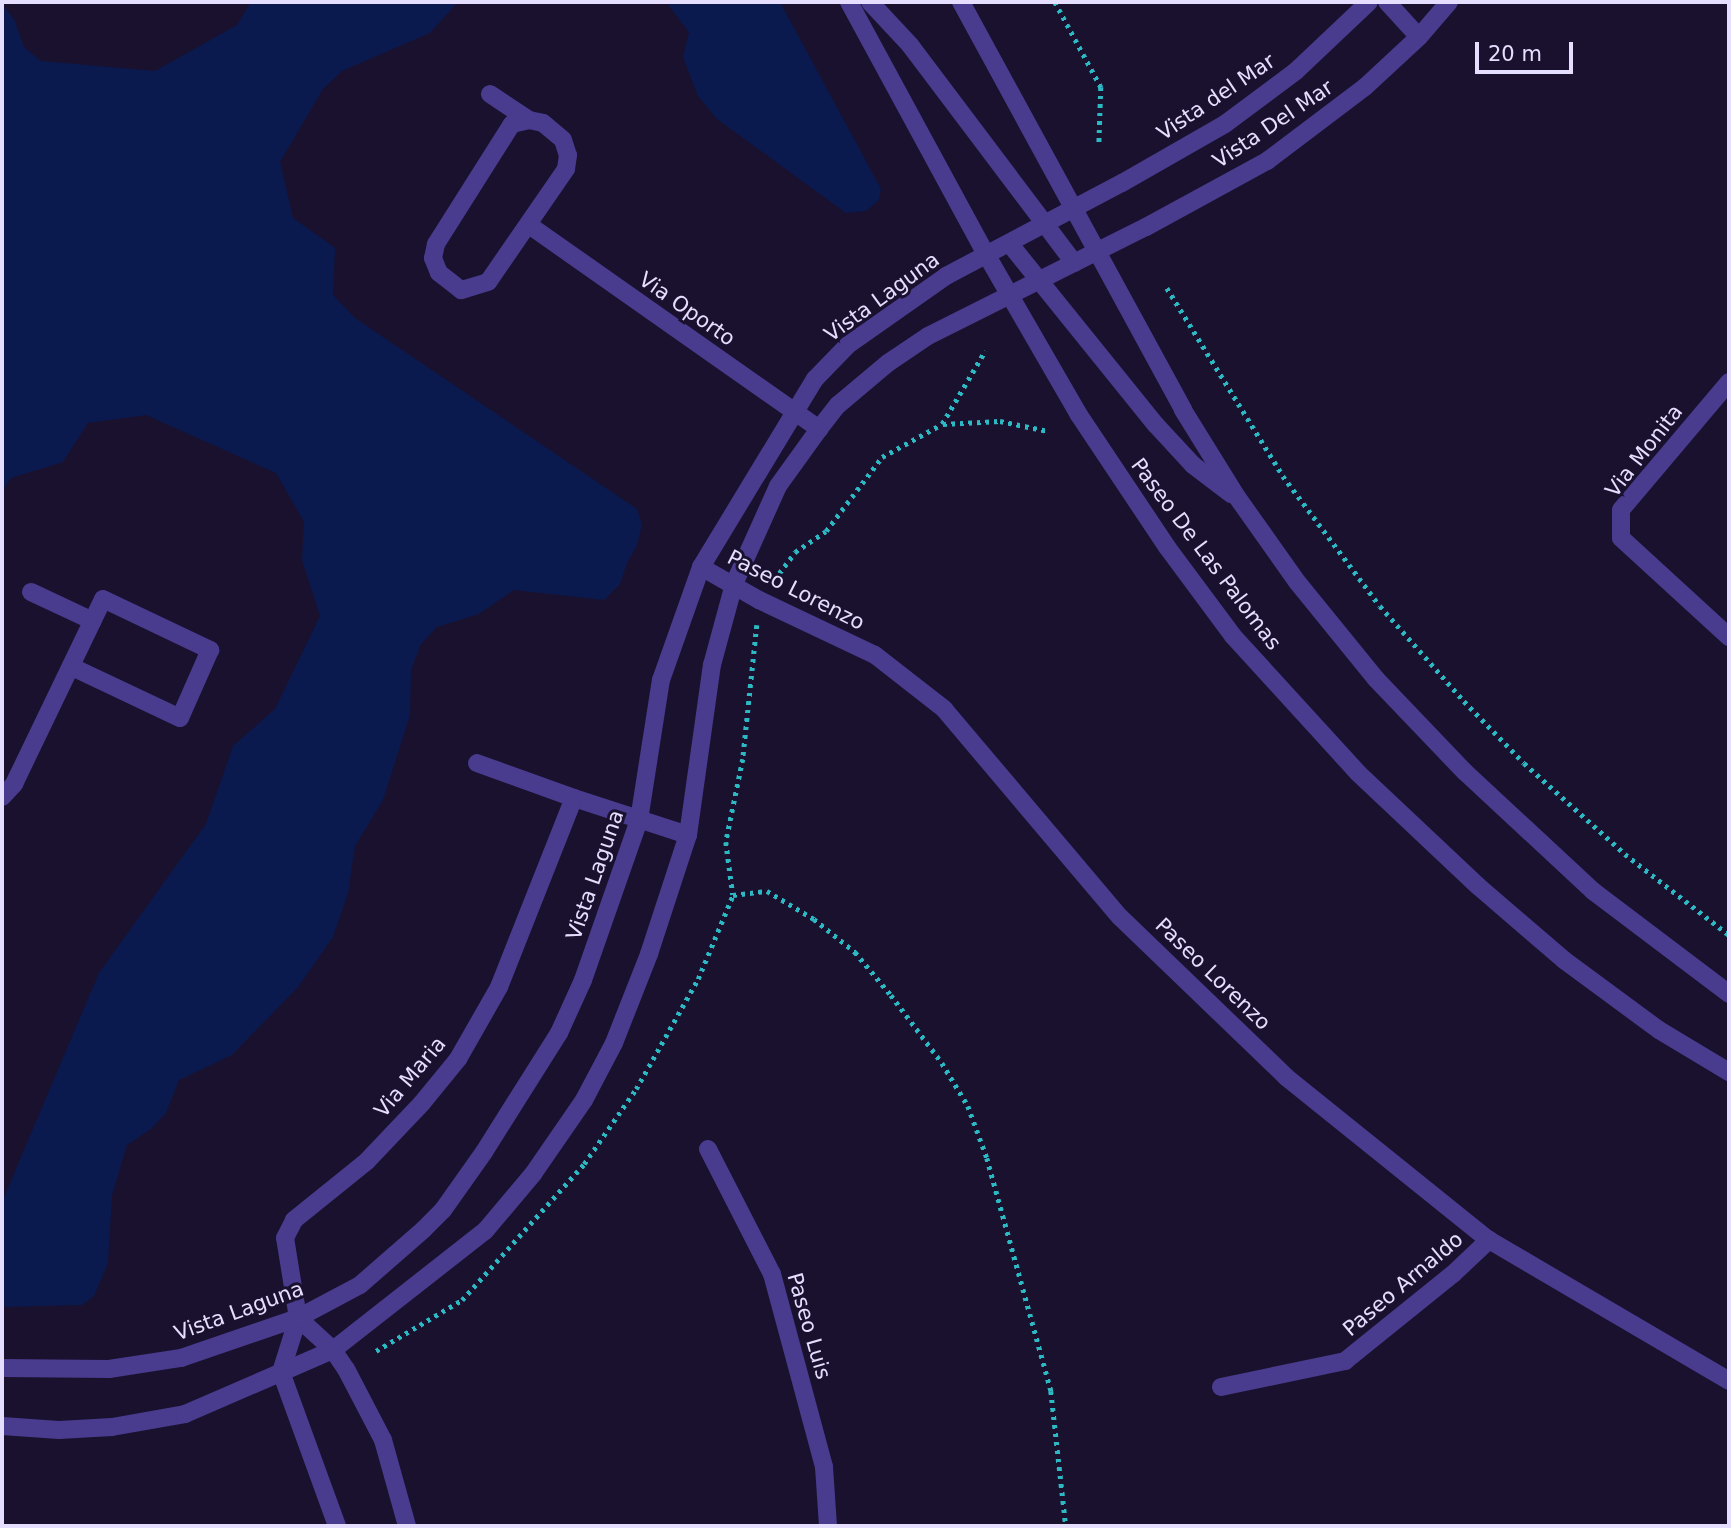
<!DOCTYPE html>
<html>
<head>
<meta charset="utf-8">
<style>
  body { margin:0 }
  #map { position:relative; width:1731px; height:1528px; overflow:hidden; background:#1a112e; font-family:"DejaVu Sans",sans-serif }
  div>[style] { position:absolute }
  .water>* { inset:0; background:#0a1a4e }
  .path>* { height:4.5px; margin-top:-2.25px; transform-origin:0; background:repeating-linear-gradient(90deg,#2db9c3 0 3.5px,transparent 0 8.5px) }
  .minor>* { height:18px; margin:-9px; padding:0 9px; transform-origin:9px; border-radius:9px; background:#493b8e }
  .tertiary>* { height:18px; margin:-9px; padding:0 9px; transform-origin:9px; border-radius:9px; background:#493b8e }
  span { translate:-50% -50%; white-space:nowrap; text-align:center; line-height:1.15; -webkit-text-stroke:6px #1a112e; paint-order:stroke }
  .street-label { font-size:21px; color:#e6deff }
  .frame { position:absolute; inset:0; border:4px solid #e6deff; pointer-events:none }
  .scale { position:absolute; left:1475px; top:42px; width:98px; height:32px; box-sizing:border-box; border:4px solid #e6deff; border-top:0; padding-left:9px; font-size:21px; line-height:24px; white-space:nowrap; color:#e6deff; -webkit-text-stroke:5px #1a112e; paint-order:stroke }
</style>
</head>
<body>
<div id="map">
  <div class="water">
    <div style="clip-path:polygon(251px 2px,458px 2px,430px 33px,342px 71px,323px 89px,280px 162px,293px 218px,335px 248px,333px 295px,355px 318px,637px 509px,642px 525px,637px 545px,627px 563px,620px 584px,604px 600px,514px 590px,479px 614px,437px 627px,421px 644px,411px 670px,410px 715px,383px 800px,355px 846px,348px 893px,333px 937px,298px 987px,232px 1055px,179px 1080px,166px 1113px,151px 1129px,127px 1145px,112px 1195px,108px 1263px,94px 1296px,82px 1305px,2px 1307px,2px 1202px,99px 973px,206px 824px,233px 746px,275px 709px,320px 616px,302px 560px,304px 522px,276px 473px,146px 415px,88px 423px,63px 462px,11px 478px,2px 491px,2px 4px,14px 19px,24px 47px,41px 61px,155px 71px,237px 25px)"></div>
    <div style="clip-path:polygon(666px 2px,780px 2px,881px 189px,879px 200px,866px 211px,846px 213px,717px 119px,698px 96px,683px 57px,689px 32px)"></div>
  </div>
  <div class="path">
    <div style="left:1055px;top:2px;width:97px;rotate:61.6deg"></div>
    <div style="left:1101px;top:87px;width:59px;rotate:91.9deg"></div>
    <div style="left:1167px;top:288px;width:221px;rotate:58.3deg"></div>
    <div style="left:1283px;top:476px;width:162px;rotate:53.3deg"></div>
    <div style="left:1380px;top:606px;width:127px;rotate:48.5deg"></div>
    <div style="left:1464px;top:701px;width:86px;rotate:45.9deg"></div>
    <div style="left:1524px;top:763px;width:136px;rotate:42deg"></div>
    <div style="left:1625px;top:854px;width:132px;rotate:37.9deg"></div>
    <div style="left:943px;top:424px;width:57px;rotate:-3deg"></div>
    <div style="left:1000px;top:421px;width:49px;rotate:11.8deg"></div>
    <div style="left:774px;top:580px;width:35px;rotate:-53deg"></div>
    <div style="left:795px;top:552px;width:37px;rotate:-34deg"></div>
    <div style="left:826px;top:531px;width:93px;rotate:-52.9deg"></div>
    <div style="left:882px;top:457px;width:68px;rotate:-28.8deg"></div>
    <div style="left:942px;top:424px;width:85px;rotate:-59.5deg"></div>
    <div style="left:757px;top:625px;width:135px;rotate:96deg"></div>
    <div style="left:743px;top:759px;width:85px;rotate:101.6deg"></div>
    <div style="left:726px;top:842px;width:53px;rotate:82.5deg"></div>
    <div style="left:733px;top:895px;width:34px;rotate:-7deg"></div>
    <div style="left:767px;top:891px;width:55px;rotate:30.8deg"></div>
    <div style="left:814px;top:919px;width:53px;rotate:38.8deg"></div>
    <div style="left:855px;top:952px;width:56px;rotate:50.1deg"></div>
    <div style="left:891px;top:995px;width:85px;rotate:53.1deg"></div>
    <div style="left:942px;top:1063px;width:50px;rotate:58.8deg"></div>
    <div style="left:968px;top:1106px;width:55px;rotate:69.9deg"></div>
    <div style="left:987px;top:1158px;width:242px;rotate:74.6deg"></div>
    <div style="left:1051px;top:1391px;width:136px;rotate:83.7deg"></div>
    <div style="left:376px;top:1351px;width:100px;rotate:-30.7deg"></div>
    <div style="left:462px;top:1300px;width:183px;rotate:-48.1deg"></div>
    <div style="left:584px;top:1164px;width:91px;rotate:-55.3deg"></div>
    <div style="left:636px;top:1089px;width:126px;rotate:-60.6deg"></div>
    <div style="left:698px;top:979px;width:91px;rotate:-67.4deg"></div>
  </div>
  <div class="minor">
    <div style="left:1387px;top:2px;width:47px;rotate:47.6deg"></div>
    <div style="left:490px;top:94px;width:47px;rotate:33.7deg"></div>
    <div style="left:529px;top:120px;width:14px;rotate:12deg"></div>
    <div style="left:543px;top:123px;width:26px;rotate:40deg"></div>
    <div style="left:563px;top:140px;width:16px;rotate:72deg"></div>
    <div style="left:568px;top:155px;width:14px;rotate:98deg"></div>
    <div style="left:566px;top:169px;width:137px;rotate:124.6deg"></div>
    <div style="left:488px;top:282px;width:28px;rotate:163deg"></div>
    <div style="left:461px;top:290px;width:28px;rotate:-142deg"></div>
    <div style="left:439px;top:273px;width:16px;rotate:-112deg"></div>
    <div style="left:433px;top:258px;width:14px;rotate:-78deg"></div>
    <div style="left:436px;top:244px;width:142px;rotate:-57.7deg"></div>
    <div style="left:512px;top:124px;width:17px;rotate:-13deg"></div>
    <div style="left:529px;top:225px;width:355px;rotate:35.1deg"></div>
    <div style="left:1729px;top:382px;width:167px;rotate:130.2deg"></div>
    <div style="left:1621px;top:510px;width:28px;rotate:90deg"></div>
    <div style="left:1621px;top:538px;width:147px;rotate:42.5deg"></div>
    <div style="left:701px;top:567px;width:67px;rotate:29.6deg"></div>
    <div style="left:759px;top:600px;width:128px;rotate:25.4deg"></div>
    <div style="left:875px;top:655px;width:88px;rotate:38deg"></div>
    <div style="left:944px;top:709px;width:272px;rotate:49.8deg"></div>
    <div style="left:1120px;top:917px;width:231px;rotate:43.9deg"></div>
    <div style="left:1286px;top:1077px;width:260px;rotate:38.8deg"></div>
    <div style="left:1489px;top:1240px;width:278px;rotate:30.4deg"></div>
    <div style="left:31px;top:592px;width:68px;rotate:25.1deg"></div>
    <div style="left:2px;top:797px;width:18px;rotate:-47deg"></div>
    <div style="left:14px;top:784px;width:205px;rotate:-64.3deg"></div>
    <div style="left:103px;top:599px;width:119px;rotate:25.5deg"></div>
    <div style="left:210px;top:650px;width:74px;rotate:113.8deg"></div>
    <div style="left:180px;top:718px;width:119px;rotate:-154.7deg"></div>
    <div style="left:574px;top:798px;width:120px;rotate:18deg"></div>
    <div style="left:708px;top:1149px;width:140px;rotate:62.9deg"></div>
    <div style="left:772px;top:1274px;width:200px;rotate:74.9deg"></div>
    <div style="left:824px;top:1467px;width:59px;rotate:86.1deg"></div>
    <div style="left:298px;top:1318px;width:81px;rotate:-99.2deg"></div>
    <div style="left:285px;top:1238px;width:20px;rotate:-63deg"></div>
    <div style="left:294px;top:1220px;width:94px;rotate:-38.9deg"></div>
    <div style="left:367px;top:1161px;width:80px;rotate:-46.5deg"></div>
    <div style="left:422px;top:1103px;width:57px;rotate:-50.7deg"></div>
    <div style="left:458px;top:1059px;width:83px;rotate:-60.3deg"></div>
    <div style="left:499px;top:987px;width:203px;rotate:-68.4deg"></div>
    <div style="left:574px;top:798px;width:103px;rotate:-160.2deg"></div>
    <div style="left:1221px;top:1387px;width:127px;rotate:-11.8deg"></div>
    <div style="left:1345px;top:1361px;width:139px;rotate:-38.9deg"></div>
    <div style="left:1453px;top:1274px;width:50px;rotate:-43.4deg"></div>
  </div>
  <div class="tertiary">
    <div style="left:849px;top:2px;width:287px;rotate:61.5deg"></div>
    <div style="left:986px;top:254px;width:186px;rotate:60deg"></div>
    <div style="left:1079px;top:415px;width:159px;rotate:56.3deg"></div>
    <div style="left:1167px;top:547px;width:111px;rotate:53.4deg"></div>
    <div style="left:1233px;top:636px;width:185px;rotate:47.6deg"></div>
    <div style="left:1358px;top:773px;width:165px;rotate:43.3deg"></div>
    <div style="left:1478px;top:886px;width:113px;rotate:40.7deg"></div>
    <div style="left:1564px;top:960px;width:118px;rotate:36.4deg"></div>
    <div style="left:1659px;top:1030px;width:82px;rotate:31deg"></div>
    <div style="left:870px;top:2px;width:59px;rotate:47.1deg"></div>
    <div style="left:910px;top:45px;width:273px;rotate:53deg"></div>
    <div style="left:961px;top:2px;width:464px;rotate:61.4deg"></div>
    <div style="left:1183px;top:410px;width:102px;rotate:58.2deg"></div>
    <div style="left:1237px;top:497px;width:105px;rotate:54.7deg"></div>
    <div style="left:1298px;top:583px;width:124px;rotate:50.9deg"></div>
    <div style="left:1376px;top:679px;width:129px;rotate:46.3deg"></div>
    <div style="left:1465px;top:772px;width:175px;rotate:42.9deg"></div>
    <div style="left:1593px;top:891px;width:171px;rotate:37.1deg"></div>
    <div style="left:1009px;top:243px;width:234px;rotate:51.1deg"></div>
    <div style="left:1156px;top:425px;width:54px;rotate:47.2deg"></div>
    <div style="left:1193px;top:465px;width:48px;rotate:37.3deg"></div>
    <div style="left:298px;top:1318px;width:47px;rotate:42.4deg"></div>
    <div style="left:333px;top:1350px;width:23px;rotate:56deg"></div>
    <div style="left:346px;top:1369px;width:80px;rotate:62.5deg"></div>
    <div style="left:383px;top:1440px;width:89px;rotate:74.4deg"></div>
    <div style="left:298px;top:1318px;width:57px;rotate:107.5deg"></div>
    <div style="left:281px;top:1372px;width:164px;rotate:70deg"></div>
    <div style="left:2px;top:1368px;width:107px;rotate:0.5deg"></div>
    <div style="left:109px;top:1369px;width:73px;rotate:-8.7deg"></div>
    <div style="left:181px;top:1358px;width:124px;rotate:-18.9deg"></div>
    <div style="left:298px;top:1318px;width:70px;rotate:-28deg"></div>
    <div style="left:360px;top:1285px;width:84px;rotate:-41.1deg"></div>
    <div style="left:423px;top:1230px;width:28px;rotate:-45deg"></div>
    <div style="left:443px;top:1210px;width:71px;rotate:-54.7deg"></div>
    <div style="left:484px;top:1152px;width:141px;rotate:-57.8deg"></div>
    <div style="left:559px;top:1033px;width:58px;rotate:-65.6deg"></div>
    <div style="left:583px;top:980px;width:170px;rotate:-70.7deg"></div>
    <div style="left:639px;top:820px;width:142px;rotate:-81.1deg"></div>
    <div style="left:661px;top:680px;width:120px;rotate:-70.5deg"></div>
    <div style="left:701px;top:567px;width:220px;rotate:-58.8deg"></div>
    <div style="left:815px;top:379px;width:47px;rotate:-45.9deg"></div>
    <div style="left:848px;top:345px;width:120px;rotate:-35.1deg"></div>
    <div style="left:946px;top:276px;width:199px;rotate:-27.9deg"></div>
    <div style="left:1122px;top:183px;width:119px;rotate:-29.8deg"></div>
    <div style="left:1225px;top:124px;width:89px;rotate:-36.7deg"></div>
    <div style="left:1296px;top:71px;width:100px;rotate:-43.4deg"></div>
    <div style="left:2px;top:1426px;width:57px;rotate:4deg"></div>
    <div style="left:59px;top:1430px;width:53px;rotate:-3.2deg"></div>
    <div style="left:112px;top:1427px;width:74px;rotate:-10.1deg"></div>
    <div style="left:185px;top:1414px;width:161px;rotate:-23.4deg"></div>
    <div style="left:333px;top:1350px;width:193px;rotate:-38.1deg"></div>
    <div style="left:485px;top:1231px;width:75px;rotate:-49.9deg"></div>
    <div style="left:533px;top:1174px;width:90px;rotate:-55.4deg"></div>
    <div style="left:584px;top:1100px;width:64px;rotate:-62.2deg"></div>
    <div style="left:614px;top:1043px;width:96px;rotate:-68.5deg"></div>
    <div style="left:649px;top:954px;width:125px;rotate:-71.9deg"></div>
    <div style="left:688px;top:835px;width:172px;rotate:-82deg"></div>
    <div style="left:712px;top:665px;width:84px;rotate:-74.8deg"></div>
    <div style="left:734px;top:584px;width:107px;rotate:-65.8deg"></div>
    <div style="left:778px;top:486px;width:70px;rotate:-54.3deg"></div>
    <div style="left:819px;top:429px;width:31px;rotate:-52deg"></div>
    <div style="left:838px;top:405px;width:65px;rotate:-40deg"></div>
    <div style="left:888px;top:363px;width:48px;rotate:-34deg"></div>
    <div style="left:928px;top:336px;width:244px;rotate:-26.6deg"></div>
    <div style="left:1146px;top:227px;width:138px;rotate:-28.6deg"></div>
    <div style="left:1267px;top:161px;width:123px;rotate:-37.1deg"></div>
    <div style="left:1365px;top:87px;width:74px;rotate:-42.8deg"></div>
    <div style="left:1419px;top:37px;width:46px;rotate:-49.4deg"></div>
  </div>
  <div class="street-label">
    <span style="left:1216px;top:97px;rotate:-34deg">Vista del Mar</span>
    <span style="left:1273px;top:124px;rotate:-34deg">Vista Del Mar</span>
    <span style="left:882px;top:297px;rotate:-36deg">Vista Laguna</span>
    <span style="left:687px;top:309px;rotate:35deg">Via Oporto</span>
    <span style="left:1644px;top:451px;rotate:-52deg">Via Monita</span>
    <span style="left:1206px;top:554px;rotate:53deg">Paseo De Las Palomas</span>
    <span style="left:796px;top:590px;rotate:27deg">Paseo Lorenzo</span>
    <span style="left:595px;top:875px;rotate:-71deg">Vista Laguna</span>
    <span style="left:1213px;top:974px;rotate:44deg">Paseo Lorenzo</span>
    <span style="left:410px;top:1077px;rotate:-50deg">Via Maria</span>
    <span style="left:1403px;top:1284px;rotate:-40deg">Paseo Arnaldo</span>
    <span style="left:239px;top:1311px;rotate:-20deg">Vista Laguna</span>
    <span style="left:809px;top:1326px;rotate:74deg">Paseo Luis</span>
  </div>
  <div class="frame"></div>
  <div class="scale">20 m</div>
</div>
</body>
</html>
